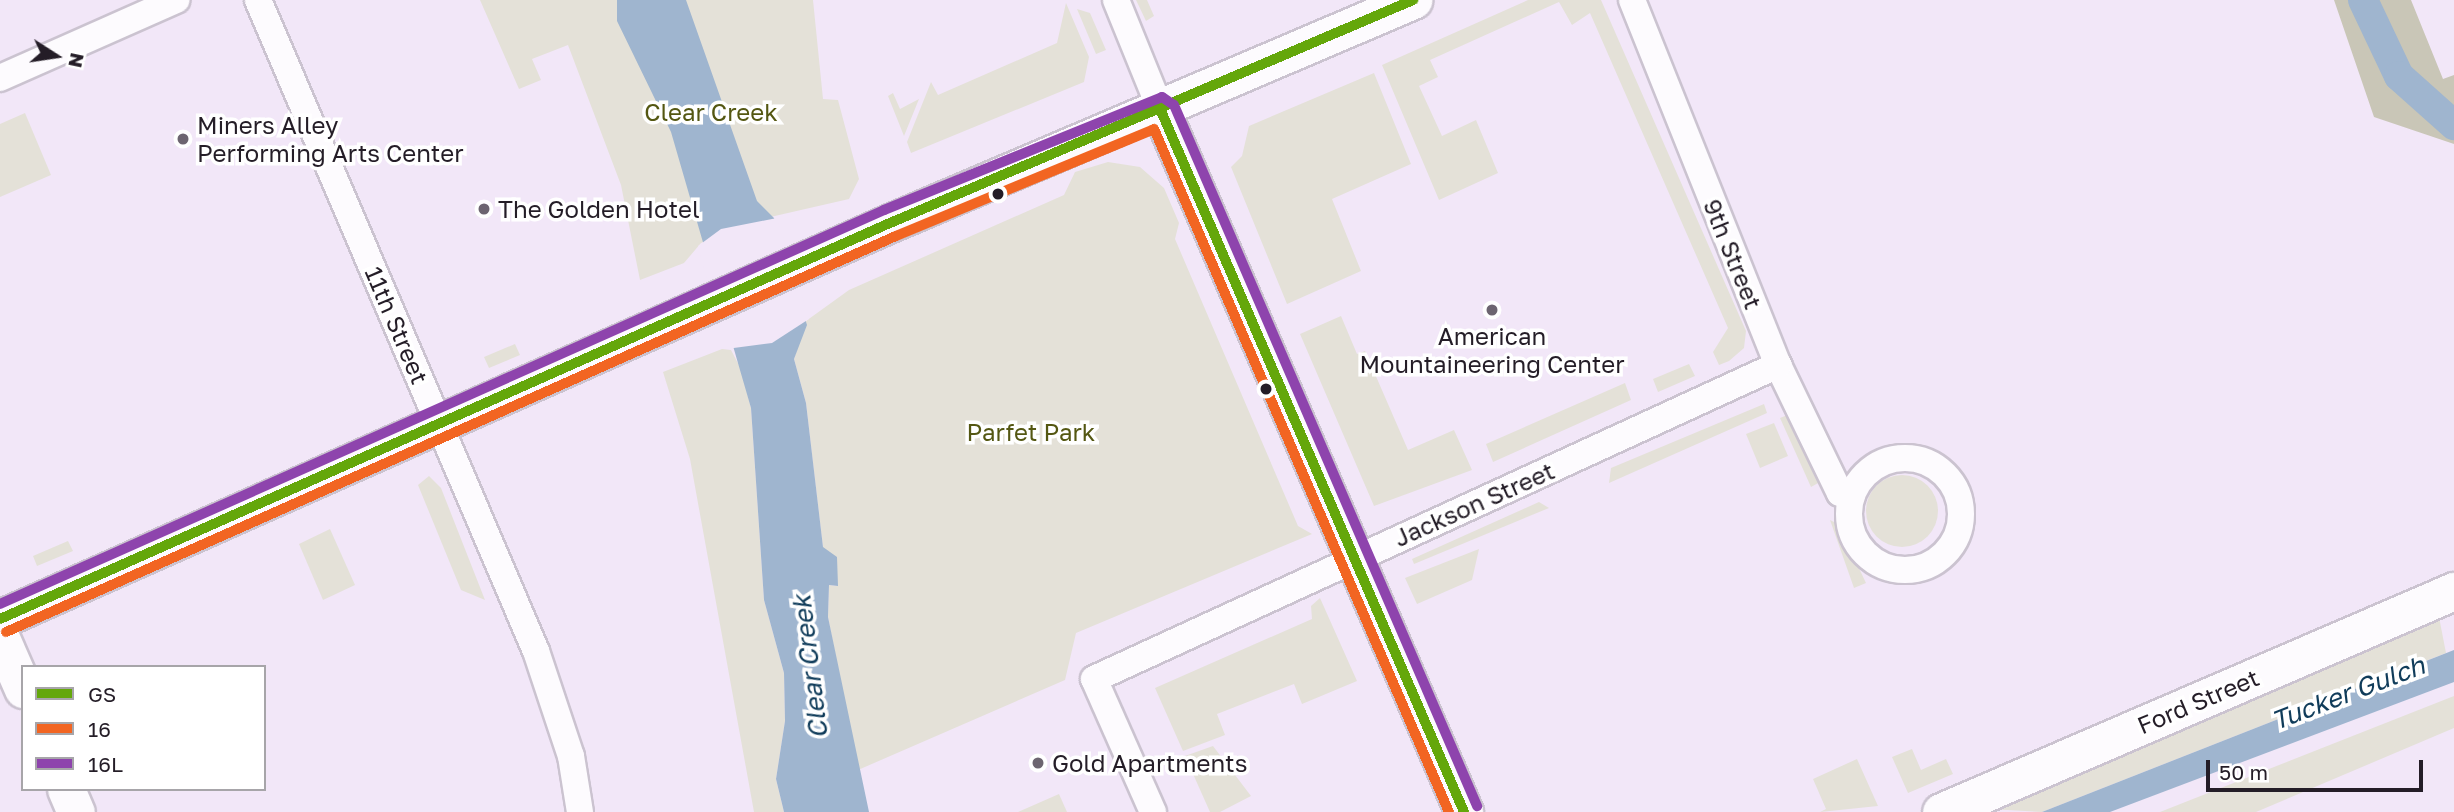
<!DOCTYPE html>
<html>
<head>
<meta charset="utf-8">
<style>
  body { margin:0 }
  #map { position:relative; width:2454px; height:812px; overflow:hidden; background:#f2e7f8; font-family:"Golos Text",sans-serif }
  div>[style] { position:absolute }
  .green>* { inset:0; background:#e4e1d8 }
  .round { border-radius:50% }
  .forest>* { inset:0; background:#c9c6b7 }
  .water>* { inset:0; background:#9fb5cf }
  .pier>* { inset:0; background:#f2e7f8 }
  .canal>* { height:30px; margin:-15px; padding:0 15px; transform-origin:15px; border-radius:15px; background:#9fb5cf }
  .roads { filter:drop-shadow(2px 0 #cbc3d0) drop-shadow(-2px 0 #cbc3d0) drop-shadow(0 2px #cbc3d0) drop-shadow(0 -2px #cbc3d0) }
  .street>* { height:26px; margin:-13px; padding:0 13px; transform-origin:13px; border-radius:13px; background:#fdfbfe }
  .street>.ring { margin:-13px; padding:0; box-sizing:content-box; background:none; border:26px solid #fdfbfe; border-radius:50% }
  .secondary>* { height:37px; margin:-18.5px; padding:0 18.5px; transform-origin:18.5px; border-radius:18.5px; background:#fdfbfe }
  .bus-1>* { height:10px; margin:-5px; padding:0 5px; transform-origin:5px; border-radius:5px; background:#64a70b }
  .bus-2>* { height:10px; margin:-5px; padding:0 5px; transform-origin:5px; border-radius:5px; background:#f26522 }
  .bus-3>* { height:10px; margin:-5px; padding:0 5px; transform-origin:5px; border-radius:5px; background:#8e44ad }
  .dots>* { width:19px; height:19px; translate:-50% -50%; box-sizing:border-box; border:4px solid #fff; border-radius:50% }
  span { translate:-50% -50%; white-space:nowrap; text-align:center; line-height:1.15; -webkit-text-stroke:7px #fff; paint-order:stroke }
  .park-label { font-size:24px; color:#545712 }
  .poi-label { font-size:24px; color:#241d27 }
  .left { translate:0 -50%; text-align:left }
  .street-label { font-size:24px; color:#241d27 }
  .water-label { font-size:26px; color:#103c5a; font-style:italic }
  .legend { position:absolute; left:21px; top:665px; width:245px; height:126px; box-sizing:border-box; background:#fff; border:2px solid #a7a5a9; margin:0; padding:9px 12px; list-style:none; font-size:21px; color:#241d27 }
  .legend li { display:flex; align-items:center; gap:14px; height:35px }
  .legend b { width:35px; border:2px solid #a7a5a9 }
  .north { position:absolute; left:21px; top:21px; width:70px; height:70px; -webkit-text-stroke:5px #fff; paint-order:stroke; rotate:102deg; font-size:19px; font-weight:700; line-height:28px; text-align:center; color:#241d27 }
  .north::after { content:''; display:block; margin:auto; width:24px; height:32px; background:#241d27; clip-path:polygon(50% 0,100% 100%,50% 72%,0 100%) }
  .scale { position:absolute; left:2206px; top:760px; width:217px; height:32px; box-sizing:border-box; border:4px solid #241d27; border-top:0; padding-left:9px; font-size:21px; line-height:24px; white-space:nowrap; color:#241d27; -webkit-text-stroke:5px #fff; paint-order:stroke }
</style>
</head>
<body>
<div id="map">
  <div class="green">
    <div style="clip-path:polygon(480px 0,813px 0,823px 99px,838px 100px,859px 179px,849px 199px,766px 218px,701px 243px,684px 263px,640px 280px,621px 185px,568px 45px,532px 59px,541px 80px,519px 89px)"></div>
    <div style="clip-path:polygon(1136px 0,1147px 0,1154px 16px,1146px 21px)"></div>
    <div style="clip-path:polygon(1528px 0,1601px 0,1746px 331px,1744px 348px,1729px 361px,1719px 365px,1713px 352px,1728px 328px,1590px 13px,1572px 25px,1559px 2px,1430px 60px,1438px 77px,1419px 86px,1442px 136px,1476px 120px,1498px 173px,1439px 200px,1382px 65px)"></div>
    <div style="clip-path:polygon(1066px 3px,1089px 57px,1084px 82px,911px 153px,907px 142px,931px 82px,938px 95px,1057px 43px)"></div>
    <div style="clip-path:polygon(1077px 9px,1090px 13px,1106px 50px,1096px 54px)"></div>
    <div style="clip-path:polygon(1374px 73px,1411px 164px,1332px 199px,1361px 271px,1287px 304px,1231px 167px,1242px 156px,1249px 126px)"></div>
    <div style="clip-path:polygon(893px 93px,900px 109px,919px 99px,904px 136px,888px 96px)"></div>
    <div style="clip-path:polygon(25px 113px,51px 175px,0 197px,0 124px)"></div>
    <div style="clip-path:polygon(1108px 162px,1140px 167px,1164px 188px,1179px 223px,1175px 239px,1298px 526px,1312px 534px,1076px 633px,1065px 680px,858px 770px,828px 617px,829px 585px,837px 586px,823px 548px,806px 403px,794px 359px,806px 321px,849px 290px,1064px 195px,1075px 172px)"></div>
    <div style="clip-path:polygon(1341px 316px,1357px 354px,1365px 351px,1408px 450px,1454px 430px,1472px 470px,1374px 506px,1300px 334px)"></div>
    <div style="clip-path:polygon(515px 344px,520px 355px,489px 368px,484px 357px)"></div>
    <div style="clip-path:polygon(722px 349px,731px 350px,741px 369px,751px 408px,764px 600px,784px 673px,785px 721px,776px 779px,784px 812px,754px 812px,690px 459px,663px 372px)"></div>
    <div style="clip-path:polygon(1689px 364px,1695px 376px,1658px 392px,1653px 379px)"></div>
    <div style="clip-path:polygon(1625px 383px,1631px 400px,1493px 462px,1486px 444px)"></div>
    <div style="clip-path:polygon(1764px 404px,1767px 413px,1609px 483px,1611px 468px)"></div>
    <div style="clip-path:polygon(1790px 414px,1820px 482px,1811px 487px,1780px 418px)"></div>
    <div style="clip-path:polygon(1774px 423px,1788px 456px,1760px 468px,1746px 434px)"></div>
    <div class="round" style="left:1866px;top:475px;width:72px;height:72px"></div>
    <div style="clip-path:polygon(429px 476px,441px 488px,485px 600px,461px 590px,418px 485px)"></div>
    <div style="clip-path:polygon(1539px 502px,1549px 508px,1414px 564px,1412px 559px)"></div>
    <div style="clip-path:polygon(1830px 520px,1838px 524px,1866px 583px,1854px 588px)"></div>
    <div style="clip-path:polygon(330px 529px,355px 585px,323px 600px,299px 544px)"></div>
    <div style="clip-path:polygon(68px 541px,73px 551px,37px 566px,33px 556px)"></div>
    <div style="clip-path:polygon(1479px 549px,1472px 580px,1417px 604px,1405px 578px)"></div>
    <div style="clip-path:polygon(1320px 598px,1357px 681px,1302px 704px,1294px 684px,1217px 714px,1225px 735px,1183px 751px,1155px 688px,1312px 619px,1311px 606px)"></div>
    <div style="clip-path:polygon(2439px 617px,2446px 653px,2042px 812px,1990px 809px)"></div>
    <div style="clip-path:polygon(2454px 696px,2454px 728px,2256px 812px,2160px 812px)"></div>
    <div style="clip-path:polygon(1213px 746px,1251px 796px,1220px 812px,1210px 812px,1185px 756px)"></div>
    <div style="clip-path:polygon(1912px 749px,1921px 770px,1946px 759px,1953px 774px,1908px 793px,1892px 757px)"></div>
    <div style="clip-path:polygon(1857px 759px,1878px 806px,1820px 812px,1826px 809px,1813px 779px)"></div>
    <div style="clip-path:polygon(1059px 794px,1067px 812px,1018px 812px)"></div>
  </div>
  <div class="forest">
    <div style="clip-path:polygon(2334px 0,2411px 0,2443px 79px,2454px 75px,2454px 144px,2374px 117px)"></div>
  </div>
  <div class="water">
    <div style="clip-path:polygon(617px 0,686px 0,757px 201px,774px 218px,807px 325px,794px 359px,806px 403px,823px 547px,837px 557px,838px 586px,829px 585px,828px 617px,869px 812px,784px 812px,776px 779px,785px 721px,784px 673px,764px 600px,751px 408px,671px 132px,617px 21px)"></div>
    <div style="clip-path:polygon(2454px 650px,2454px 682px,2110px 812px,2042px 812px)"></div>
  </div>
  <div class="pier">
    <div style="clip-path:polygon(777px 218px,809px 319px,772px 343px,726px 349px,698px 246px,721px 229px)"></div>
  </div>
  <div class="canal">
    <div style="left:2363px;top:0;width:84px;rotate:64.7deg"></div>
    <div style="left:2399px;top:76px;width:74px;rotate:41.7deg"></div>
  </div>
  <div class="roads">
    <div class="street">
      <div style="left:258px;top:0;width:708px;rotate:66.88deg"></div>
      <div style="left:536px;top:651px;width:111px;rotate:71.6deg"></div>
      <div style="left:571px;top:756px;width:57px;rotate:80.9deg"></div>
      <div style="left:1116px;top:0;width:120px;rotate:67.9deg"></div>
      <div style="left:1632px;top:0;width:393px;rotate:68.2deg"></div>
      <div style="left:1778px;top:365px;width:142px;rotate:64.2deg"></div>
      <div style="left:1840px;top:493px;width:12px;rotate:9deg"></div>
      <div style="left:0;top:78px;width:193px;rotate:-23.9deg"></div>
      <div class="ring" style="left:1849px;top:458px;width:86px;height:86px"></div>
      <div style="left:1153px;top:812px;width:145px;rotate:-113.9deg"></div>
      <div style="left:1094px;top:679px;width:753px;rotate:-24.66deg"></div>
    </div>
    <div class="secondary">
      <div style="left:1161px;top:111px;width:764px;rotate:66.62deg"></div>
      <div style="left:0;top:619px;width:974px;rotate:-23.99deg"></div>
      <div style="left:890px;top:223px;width:569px;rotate:-23.09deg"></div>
      <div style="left:0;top:636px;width:58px;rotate:66.5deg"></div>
      <div style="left:66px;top:789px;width:25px;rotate:67deg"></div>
      <div style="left:1941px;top:812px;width:559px;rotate:-23.31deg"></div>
    </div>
  </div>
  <div class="bus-1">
    <div style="left:1161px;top:111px;width:764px;rotate:66.62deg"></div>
    <div style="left:0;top:619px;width:974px;rotate:-23.99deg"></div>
    <div style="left:890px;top:223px;width:569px;rotate:-23.09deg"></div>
  </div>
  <div class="bus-2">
    <div style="left:6px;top:632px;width:974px;rotate:-23.99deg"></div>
    <div style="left:896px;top:236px;width:279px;rotate:-22.5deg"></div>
    <div style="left:1154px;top:129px;width:744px;rotate:66.64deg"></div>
  </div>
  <div class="bus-3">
    <div style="left:0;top:604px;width:968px;rotate:-24.02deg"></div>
    <div style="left:884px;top:210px;width:300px;rotate:-22.1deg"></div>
    <div style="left:1162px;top:97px;width:14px;rotate:34deg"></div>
    <div style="left:1174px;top:105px;width:764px;rotate:66.62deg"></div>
  </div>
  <div class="dots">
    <div style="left:183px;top:139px;background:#6c6470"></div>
    <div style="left:998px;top:194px;background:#241d27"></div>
    <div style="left:484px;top:209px;background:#6c6470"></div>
    <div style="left:1492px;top:310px;background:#6c6470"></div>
    <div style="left:1266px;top:389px;background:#241d27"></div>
    <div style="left:1038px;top:763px;background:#6c6470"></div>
  </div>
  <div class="park-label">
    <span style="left:711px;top:112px">Clear Creek</span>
    <span style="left:1031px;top:432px">Parfet Park</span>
  </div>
  <div class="poi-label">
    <span class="left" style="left:197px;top:139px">Miners Alley<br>Performing Arts Center</span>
    <span class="left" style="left:498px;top:209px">The Golden Hotel</span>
    <span style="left:1492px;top:350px">American<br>Mountaineering Center</span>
    <span class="left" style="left:1052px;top:763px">Gold Apartments</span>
  </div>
  <div class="street-label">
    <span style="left:1733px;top:254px;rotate:68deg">9th Street</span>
    <span style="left:397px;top:325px;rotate:67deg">11th Street</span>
    <span style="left:1474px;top:504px;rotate:-24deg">Jackson Street</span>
    <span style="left:2198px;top:701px;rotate:-23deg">Ford Street</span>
  </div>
  <div class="water-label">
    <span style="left:810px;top:667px;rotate:-97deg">Clear Creek</span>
    <span style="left:2348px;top:693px;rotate:-21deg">Tucker Gulch</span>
  </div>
  <ul class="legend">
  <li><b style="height:9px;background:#64a70b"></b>GS</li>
  <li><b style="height:9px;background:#f26522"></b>16</li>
  <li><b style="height:9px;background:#8e44ad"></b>16L</li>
  </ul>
  <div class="north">N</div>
  <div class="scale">50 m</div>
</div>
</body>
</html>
